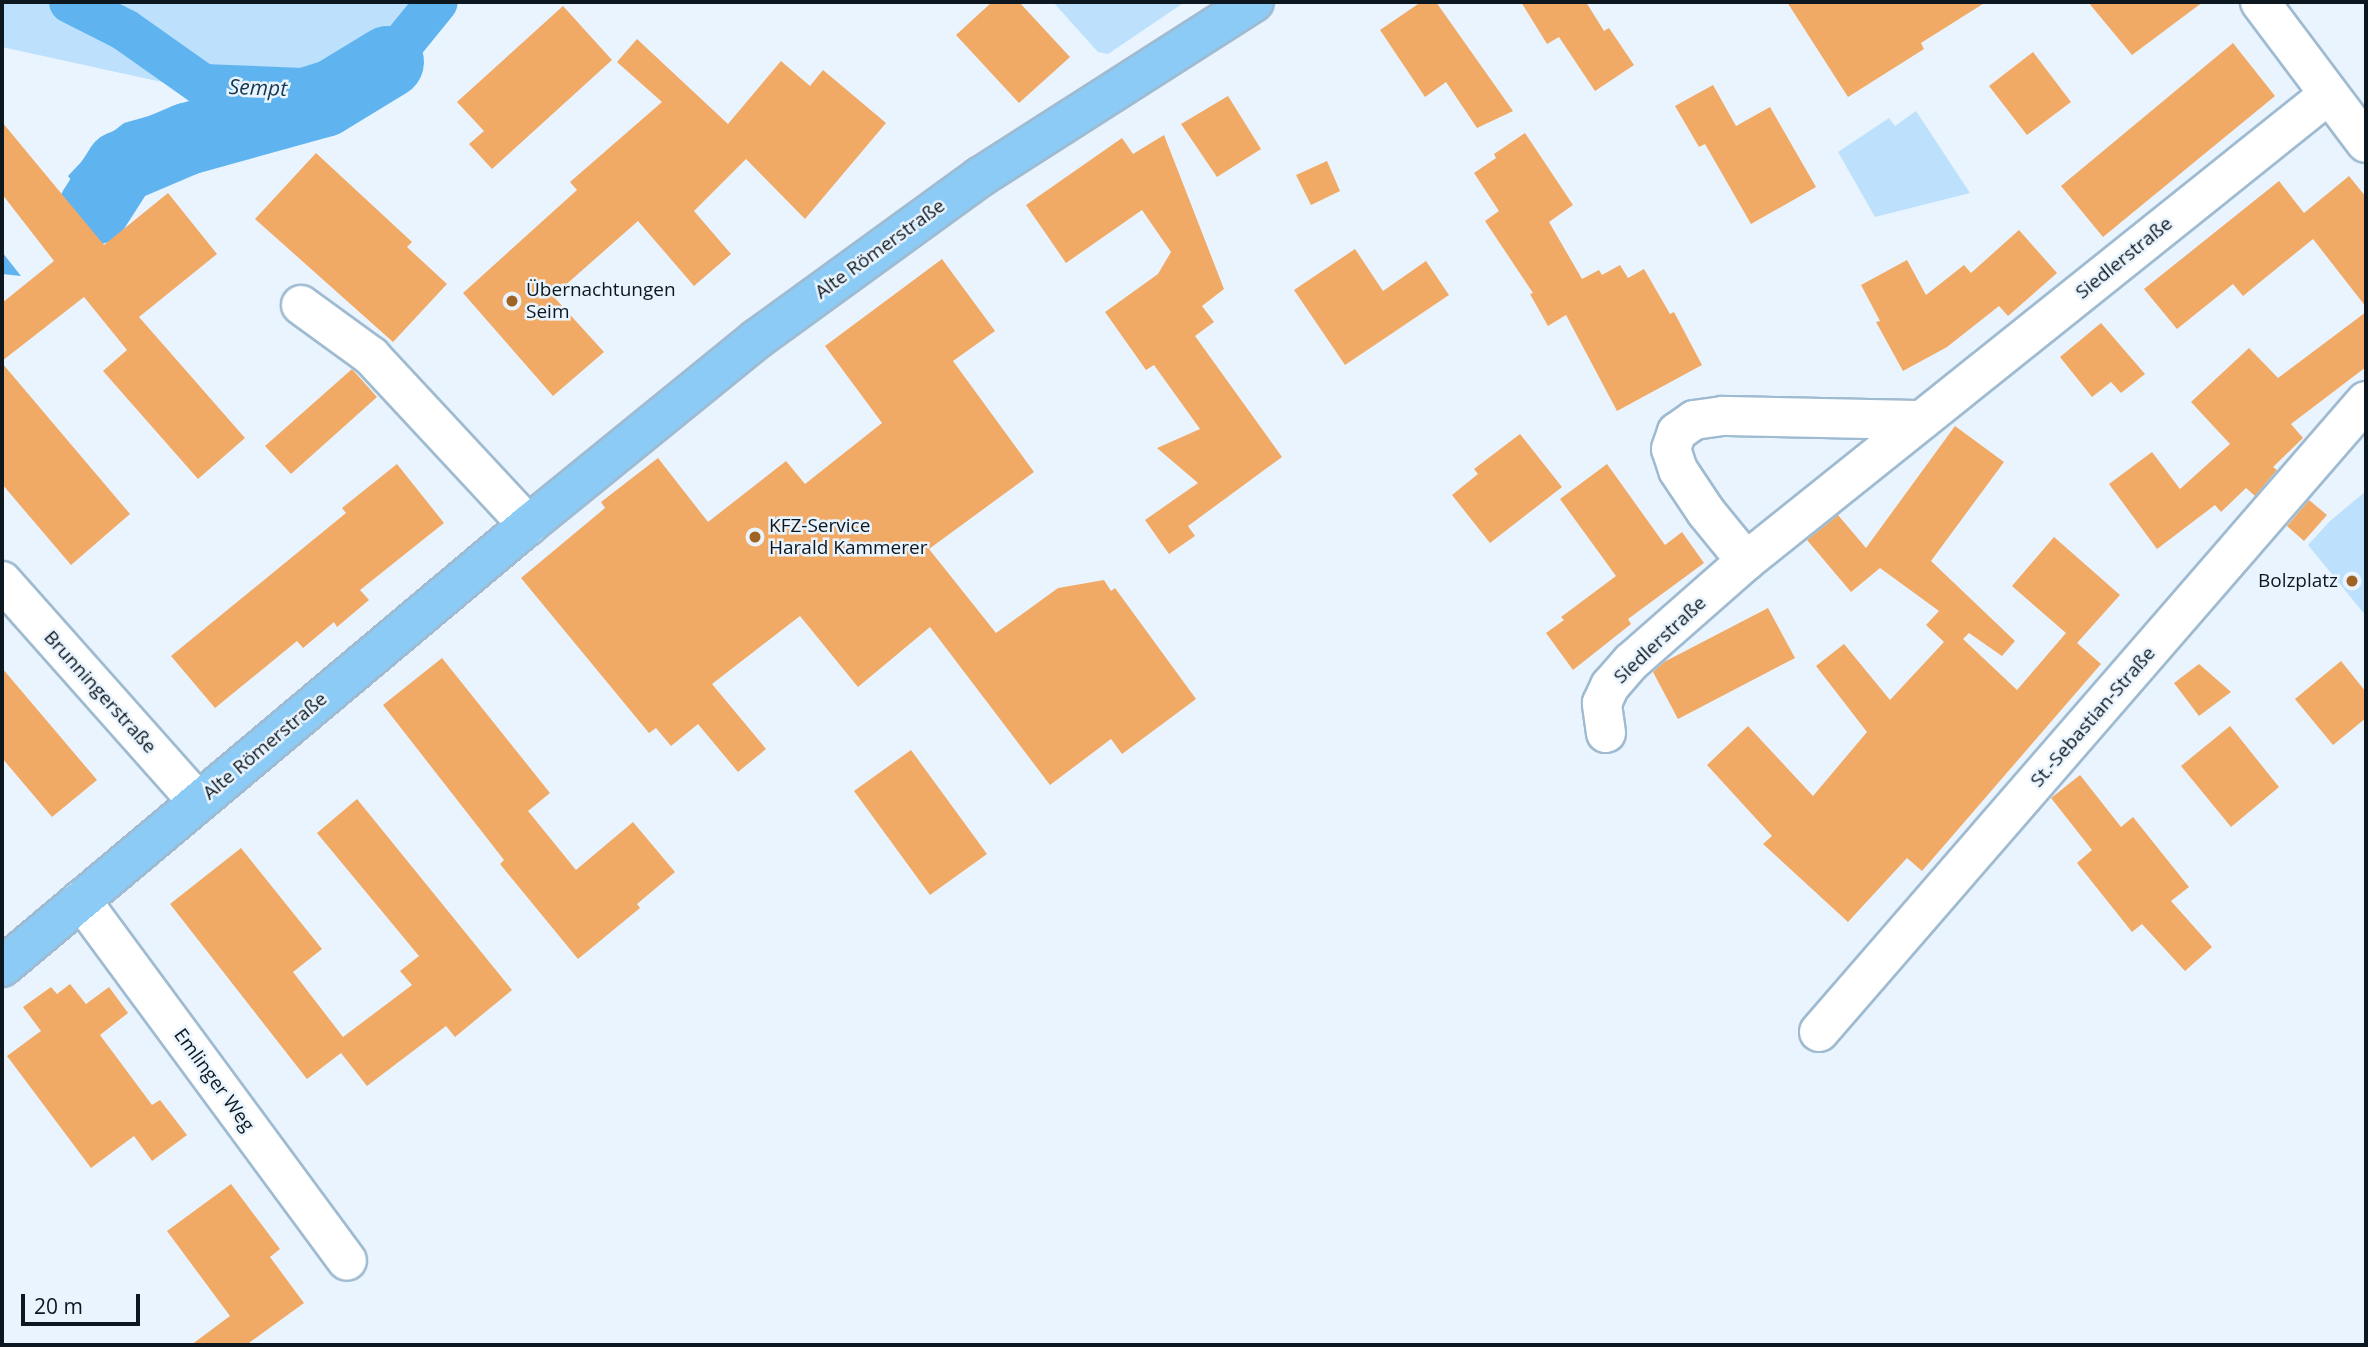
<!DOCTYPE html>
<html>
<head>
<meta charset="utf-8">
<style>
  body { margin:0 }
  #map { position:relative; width:2368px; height:1347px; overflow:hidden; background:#e9f4fe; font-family:"Open Sans",sans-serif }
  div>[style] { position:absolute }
  .green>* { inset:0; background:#bde1fc }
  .water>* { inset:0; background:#5fb4f0 }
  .canal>* { height:42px; margin:-21px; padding:0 21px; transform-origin:21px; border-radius:21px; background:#5fb4f0 }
  .river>* { height:72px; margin:-36px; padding:0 36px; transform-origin:36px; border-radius:36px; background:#5fb4f0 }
  .building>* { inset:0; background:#f1aa66 }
  .roads { filter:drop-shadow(2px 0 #9fbbd1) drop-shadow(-2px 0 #9fbbd1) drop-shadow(0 2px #9fbbd1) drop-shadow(0 -2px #9fbbd1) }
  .minor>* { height:38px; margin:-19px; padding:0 19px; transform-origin:19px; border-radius:19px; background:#fff }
  .major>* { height:38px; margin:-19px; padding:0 19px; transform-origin:19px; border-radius:19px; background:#8bcbf5 }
  .dots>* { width:19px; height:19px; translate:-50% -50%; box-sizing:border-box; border:4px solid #e9f4fe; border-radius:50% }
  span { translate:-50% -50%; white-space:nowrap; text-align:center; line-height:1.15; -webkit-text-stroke:5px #e9f4fe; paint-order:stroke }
  .street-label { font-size:19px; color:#0d171f }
  .poi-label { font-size:19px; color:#0d171f }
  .left { translate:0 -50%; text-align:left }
  .right { translate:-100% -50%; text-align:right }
  .water-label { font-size:21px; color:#153952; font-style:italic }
  .frame { position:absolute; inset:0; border:4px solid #0d171f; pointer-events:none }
  .scale { position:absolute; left:21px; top:1294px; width:119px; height:32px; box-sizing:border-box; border:4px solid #0d171f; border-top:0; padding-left:9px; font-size:21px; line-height:24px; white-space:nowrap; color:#0d171f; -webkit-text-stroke:5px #e9f4fe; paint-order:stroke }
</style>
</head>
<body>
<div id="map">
  <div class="green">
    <div style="clip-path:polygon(2px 2px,446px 2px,402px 69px,323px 125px,180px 86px,2px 47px)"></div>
    <div style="clip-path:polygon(1053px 2px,1185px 2px,1108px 54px,1098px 52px)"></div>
    <div style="clip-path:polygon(1916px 111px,1970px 193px,1875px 217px,1838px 152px,1889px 118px,1895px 126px)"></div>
    <div style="clip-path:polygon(2366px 491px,2366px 616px,2308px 545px,2330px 521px)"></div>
  </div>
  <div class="water">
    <div style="clip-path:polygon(218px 104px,262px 108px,307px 107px,279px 134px,195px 159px,163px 174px,135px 203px,130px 218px,113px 233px,68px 176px,101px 141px,124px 123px,181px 107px)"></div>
    <div style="clip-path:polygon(2px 252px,21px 276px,2px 274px)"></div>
  </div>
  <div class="canal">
    <div style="left:70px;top:2px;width:62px;rotate:27deg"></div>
    <div style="left:125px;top:30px;width:95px;rotate:35.2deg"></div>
    <div style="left:203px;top:85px;width:100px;rotate:2.3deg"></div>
    <div style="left:303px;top:89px;width:89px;rotate:-17.6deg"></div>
    <div style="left:388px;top:62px;width:77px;rotate:-50.8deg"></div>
  </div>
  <div class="river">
    <div style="left:94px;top:209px;width:50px;rotate:-57.3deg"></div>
    <div style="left:121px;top:167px;width:72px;rotate:-23deg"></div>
    <div style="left:187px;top:139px;width:142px;rotate:-15.5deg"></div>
    <div style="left:324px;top:101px;width:75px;rotate:-31.4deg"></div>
  </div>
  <div class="building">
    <div style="clip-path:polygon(992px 2px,1019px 2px,1070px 57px,1019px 103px,956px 35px)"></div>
    <div style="clip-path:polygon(1421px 2px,1436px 2px,1513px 111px,1477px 128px,1446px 82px,1425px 97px,1380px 30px)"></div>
    <div style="clip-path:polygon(1521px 2px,1586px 2px,1604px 31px,1609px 28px,1634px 65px,1595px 91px,1559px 37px,1547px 44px)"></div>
    <div style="clip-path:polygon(1787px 2px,1986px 2px,1921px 43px,1924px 49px,1848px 97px)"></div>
    <div style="clip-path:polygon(2088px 2px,2203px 2px,2132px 55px)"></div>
    <div style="clip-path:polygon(563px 6px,612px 60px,492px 169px,469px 144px,484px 131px,457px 102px)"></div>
    <div style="clip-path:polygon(637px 39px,728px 124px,781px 61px,810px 86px,823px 70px,886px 123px,805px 219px,746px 159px,694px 211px,731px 254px,694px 286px,638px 221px,553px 296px,604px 352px,553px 396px,463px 293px,577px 190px,570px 182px,662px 102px,617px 62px)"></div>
    <div style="clip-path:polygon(2233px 43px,2275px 96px,2103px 237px,2061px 186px)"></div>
    <div style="clip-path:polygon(2033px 52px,2071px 102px,2027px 135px,1989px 86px)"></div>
    <div style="clip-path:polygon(1713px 85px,1736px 126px,1770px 107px,1816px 187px,1751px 224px,1705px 144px,1699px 147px,1675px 106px)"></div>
    <div style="clip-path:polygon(1228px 96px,1261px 149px,1217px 177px,1181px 124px)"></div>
    <div style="clip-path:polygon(2px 122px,104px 245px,168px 193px,217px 254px,139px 317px,245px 438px,198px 479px,103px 371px,127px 350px,84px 297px,2px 361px,2px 303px,54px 261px,2px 194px)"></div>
    <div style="clip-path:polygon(1525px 133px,1573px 205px,1549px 222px,1582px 279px,1599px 270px,1602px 275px,1620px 265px,1628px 278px,1644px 269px,1670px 314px,1674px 312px,1702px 365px,1617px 411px,1566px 315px,1548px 326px,1530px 294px,1533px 293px,1485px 221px,1499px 211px,1474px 173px,1496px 158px,1494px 154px)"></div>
    <div style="clip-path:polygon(1164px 135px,1224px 289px,1202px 306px,1214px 322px,1195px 336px,1282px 457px,1188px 526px,1195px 536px,1169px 554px,1145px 520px,1198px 483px,1157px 448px,1200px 429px,1154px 365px,1146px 370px,1105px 312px,1158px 274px,1171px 252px,1142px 210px,1066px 263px,1026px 205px,1122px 138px,1133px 154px)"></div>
    <div style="clip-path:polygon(316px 153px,412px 242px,407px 247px,447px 284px,393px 342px,255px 219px)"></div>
    <div style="clip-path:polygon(1327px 161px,1340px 191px,1311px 205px,1296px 175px)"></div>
    <div style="clip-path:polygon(2349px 176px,2366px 197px,2366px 307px,2313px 239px,2243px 296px,2233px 284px,2177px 329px,2144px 289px,2279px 181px,2304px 213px)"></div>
    <div style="clip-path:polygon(2019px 230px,2057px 273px,2008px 316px,1999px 306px,1947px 347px,1903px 371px,1876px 322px,1880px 321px,1861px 285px,1907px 260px,1926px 295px,1964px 265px,1971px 273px)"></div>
    <div style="clip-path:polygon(1355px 249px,1383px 291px,1426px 261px,1449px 295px,1345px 365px,1294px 290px)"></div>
    <div style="clip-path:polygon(942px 259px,995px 331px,953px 361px,1034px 472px,929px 549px,996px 633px,1058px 588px,1104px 580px,1111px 591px,1115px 588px,1196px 699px,1122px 754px,1111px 739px,1050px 785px,930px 627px,858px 687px,800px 616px,712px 684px,766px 749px,738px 772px,698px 724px,671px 746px,656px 728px,649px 733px,521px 578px,605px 508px,601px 502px,658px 458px,708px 522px,786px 461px,805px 484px,882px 423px,825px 346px)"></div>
    <div style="clip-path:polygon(2366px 312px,2366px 367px,2291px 424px,2303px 438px,2273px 467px,2277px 470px,2255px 496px,2246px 488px,2221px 512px,2215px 505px,2157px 549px,2109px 484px,2152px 452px,2180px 489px,2230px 444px,2191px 402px,2249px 348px,2278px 378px)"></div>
    <div style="clip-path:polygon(2101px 323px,2145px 374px,2121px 393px,2111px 382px,2092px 397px,2060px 357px)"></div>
    <div style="clip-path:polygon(2px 363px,130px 514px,71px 565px,2px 484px)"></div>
    <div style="clip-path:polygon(352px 369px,377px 397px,291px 474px,265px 446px)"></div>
    <div style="clip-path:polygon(1955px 426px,2004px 462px,1931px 561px,2015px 641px,2002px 656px,1969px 633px,1963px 639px,2017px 690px,2066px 633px,2012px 586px,2054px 537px,2120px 595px,2077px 643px,2068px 635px,2101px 664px,1922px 871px,1907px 858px,1848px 922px,1763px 844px,1772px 836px,1707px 765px,1748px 726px,1813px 796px,1867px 732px,1816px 666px,1844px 644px,1890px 700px,1944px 642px,1926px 625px,1939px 611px,1880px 568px,1851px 592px,1807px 540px,1838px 515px,1866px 548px)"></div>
    <div style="clip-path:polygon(1520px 434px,1562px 487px,1490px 543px,1452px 495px,1478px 474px,1474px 469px)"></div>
    <div style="clip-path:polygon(397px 464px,444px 523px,360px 590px,369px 600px,337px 627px,334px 622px,303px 648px,297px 641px,215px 708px,171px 656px,346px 513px,342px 508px)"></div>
    <div style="clip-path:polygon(1607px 464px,1665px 545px,1682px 532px,1704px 563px,1628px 619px,1631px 624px,1573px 670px,1546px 633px,1564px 620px,1561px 617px,1616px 576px,1560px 499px)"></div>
    <div style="clip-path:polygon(2309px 500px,2327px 515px,2304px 541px,2287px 526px)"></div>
    <div style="clip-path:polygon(1768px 608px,1795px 658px,1678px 719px,1653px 672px,1664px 662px)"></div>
    <div style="clip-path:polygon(442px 658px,550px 793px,528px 811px,576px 870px,633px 822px,675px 872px,637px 904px,640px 908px,578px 959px,500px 864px,504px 860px,383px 705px)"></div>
    <div style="clip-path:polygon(2341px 661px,2366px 692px,2366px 718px,2333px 745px,2295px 699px)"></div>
    <div style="clip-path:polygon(2199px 664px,2231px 692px,2199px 716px,2174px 683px)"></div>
    <div style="clip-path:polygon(2px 668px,97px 780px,52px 817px,2px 758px)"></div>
    <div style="clip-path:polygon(2230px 726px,2279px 787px,2231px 827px,2181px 766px)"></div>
    <div style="clip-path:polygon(911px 750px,987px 854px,930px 895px,854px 791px)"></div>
    <div style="clip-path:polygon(2080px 775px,2121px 827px,2133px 817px,2189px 887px,2171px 901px,2212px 947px,2185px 971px,2142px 924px,2132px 932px,2077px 863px,2092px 850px,2051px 798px)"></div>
    <div style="clip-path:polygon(357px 799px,512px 990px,455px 1037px,446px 1026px,367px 1086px,341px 1053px,307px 1079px,170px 904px,241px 848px,322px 949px,293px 972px,343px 1037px,412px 985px,400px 971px,419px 956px,317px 833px)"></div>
    <div style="clip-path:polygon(70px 984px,86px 1004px,109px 987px,128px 1013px,100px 1035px,152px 1105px,160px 1100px,187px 1135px,152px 1161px,134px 1136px,91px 1168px,7px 1056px,41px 1031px,23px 1007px,51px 987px,57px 994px)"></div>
    <div style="clip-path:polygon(231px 1184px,280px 1249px,270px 1257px,304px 1303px,246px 1345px,191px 1345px,230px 1316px,167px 1231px)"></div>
  </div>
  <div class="roads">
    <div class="minor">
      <div style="left:2260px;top:2px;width:176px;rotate:53.1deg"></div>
      <div style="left:301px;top:305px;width:87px;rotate:36.1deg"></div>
      <div style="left:371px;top:356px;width:231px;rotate:47.1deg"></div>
      <div style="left:1746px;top:561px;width:63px;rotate:-129.2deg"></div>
      <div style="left:1706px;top:512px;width:50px;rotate:-123.7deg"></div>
      <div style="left:1678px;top:470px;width:22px;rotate:-108deg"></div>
      <div style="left:1671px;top:449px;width:18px;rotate:-71deg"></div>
      <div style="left:1677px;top:432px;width:21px;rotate:-35deg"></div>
      <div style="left:1694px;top:420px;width:29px;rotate:-8deg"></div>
      <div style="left:1723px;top:416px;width:198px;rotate:1.2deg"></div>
      <div style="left:2px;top:581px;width:295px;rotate:48.4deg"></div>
      <div style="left:1606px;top:733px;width:30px;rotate:-98deg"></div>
      <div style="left:1602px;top:703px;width:19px;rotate:-65deg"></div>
      <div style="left:1610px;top:686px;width:32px;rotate:-49deg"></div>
      <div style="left:1631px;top:662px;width:153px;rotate:-41.3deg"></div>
      <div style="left:1746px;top:561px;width:746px;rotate:-38.68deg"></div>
      <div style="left:81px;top:900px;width:448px;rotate:53.6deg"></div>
      <div style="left:1819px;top:1032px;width:835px;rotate:-49.08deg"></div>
    </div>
    <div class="major">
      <div style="left:2px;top:967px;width:687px;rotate:-40.04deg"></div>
      <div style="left:528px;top:525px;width:295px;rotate:-39.1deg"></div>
      <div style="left:757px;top:339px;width:276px;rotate:-36deg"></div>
      <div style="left:980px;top:177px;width:325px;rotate:-32.6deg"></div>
    </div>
  </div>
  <div class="dots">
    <div style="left:512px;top:301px;background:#9f6425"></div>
    <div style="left:755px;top:537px;background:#9f6425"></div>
    <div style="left:2352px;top:581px;background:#9f6425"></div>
  </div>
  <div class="street-label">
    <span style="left:880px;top:249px;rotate:-36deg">Alte Römerstraße</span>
    <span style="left:2124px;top:258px;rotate:-39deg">Siedlerstraße</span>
    <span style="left:1660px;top:640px;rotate:-43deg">Siedlerstraße</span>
    <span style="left:100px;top:692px;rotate:48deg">Brunningerstraße</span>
    <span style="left:2093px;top:717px;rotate:-49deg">St.-Sebastian-Straße</span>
    <span style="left:265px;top:746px;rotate:-40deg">Alte Römerstraße</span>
    <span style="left:214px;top:1080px;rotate:54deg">Emlinger Weg</span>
  </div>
  <div class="poi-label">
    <span class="left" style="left:526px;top:301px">Übernachtungen<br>Seim</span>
    <span class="left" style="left:769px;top:537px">KFZ-Service<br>Harald Kammerer</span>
    <span class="right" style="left:2338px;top:581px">Bolzplatz</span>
  </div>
  <div class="water-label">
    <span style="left:258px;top:87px;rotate:2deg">Sempt</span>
  </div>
  <div class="frame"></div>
  <div class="scale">20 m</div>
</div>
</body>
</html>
